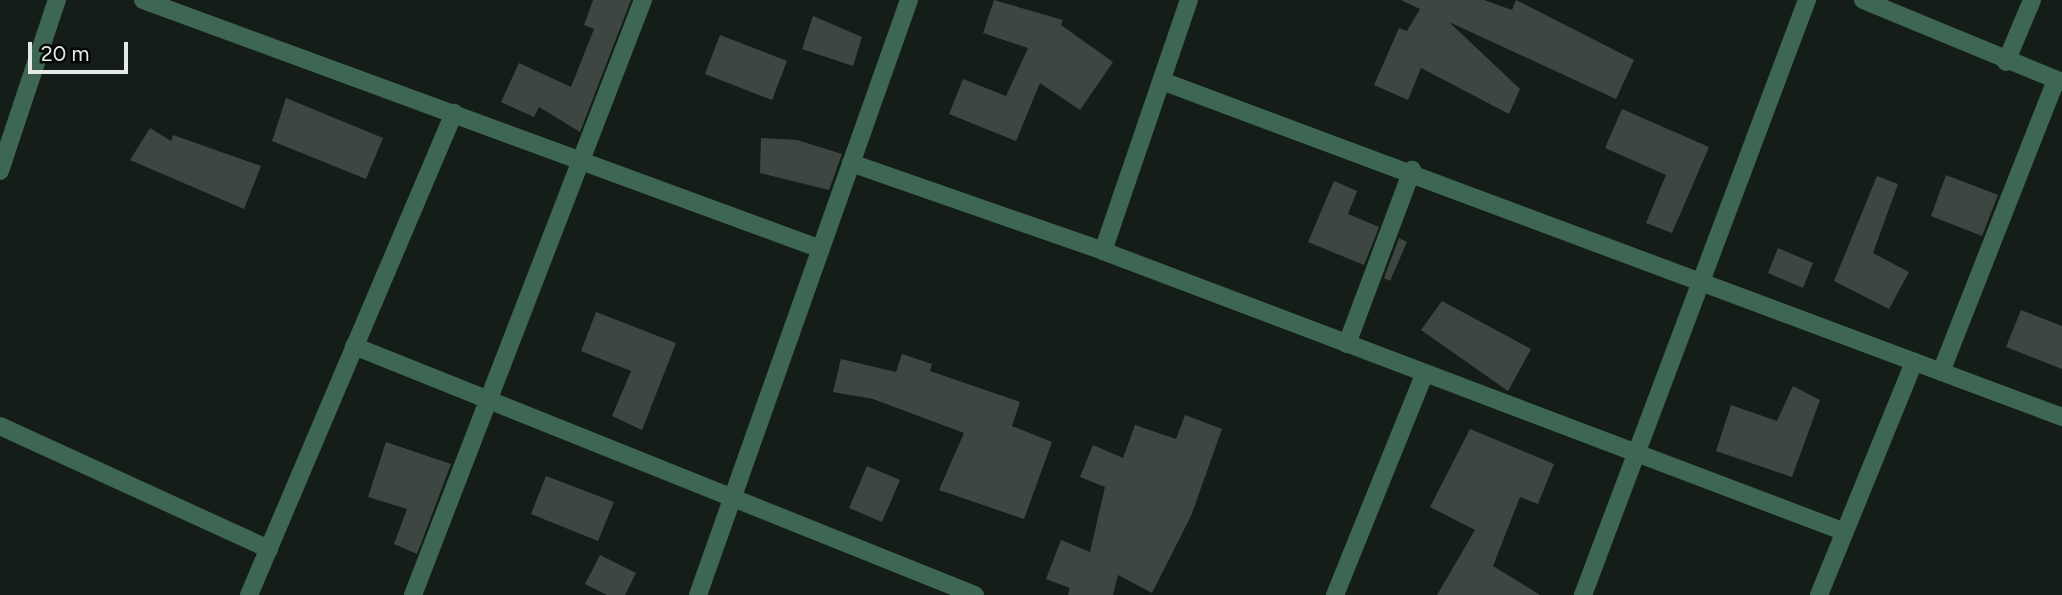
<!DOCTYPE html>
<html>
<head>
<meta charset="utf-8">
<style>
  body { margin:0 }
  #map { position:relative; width:2062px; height:595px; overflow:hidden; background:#151d19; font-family:Figtree,sans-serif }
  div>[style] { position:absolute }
  .building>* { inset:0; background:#3d4641 }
  .street>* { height:18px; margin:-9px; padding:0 9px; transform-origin:9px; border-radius:9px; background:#3d6754 }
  span { translate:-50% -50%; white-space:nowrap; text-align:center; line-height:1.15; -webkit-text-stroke:7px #040705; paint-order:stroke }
  .scale { position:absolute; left:28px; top:42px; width:100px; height:32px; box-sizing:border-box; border:4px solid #e5eae7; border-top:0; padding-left:9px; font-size:21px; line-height:24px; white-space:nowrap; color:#e5eae7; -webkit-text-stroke:5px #040705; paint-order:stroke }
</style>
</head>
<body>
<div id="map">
  <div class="building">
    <div style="clip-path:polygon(593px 0,631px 0,580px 132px,539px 107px,534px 117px,501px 102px,519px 63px,571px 87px,594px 29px,584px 25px)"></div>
    <div style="clip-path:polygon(994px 0,1063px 20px,1061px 25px,1113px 62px,1080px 110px,1040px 83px,1016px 141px,949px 114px,963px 79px,1006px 96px,1028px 48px,983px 33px)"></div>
    <div style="clip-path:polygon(1401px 0,1484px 0,1512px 10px,1516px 0,1634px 60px,1616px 99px,1449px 22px,1520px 89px,1509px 114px,1421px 68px,1408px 100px,1374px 85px,1399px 28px,1407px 31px,1420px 9px)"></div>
    <div style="clip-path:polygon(813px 16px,862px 37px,853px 66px,802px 49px)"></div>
    <div style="clip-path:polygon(720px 35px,787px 61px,772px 100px,705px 74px)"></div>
    <div style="clip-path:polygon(286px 98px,383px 138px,366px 179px,272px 141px)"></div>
    <div style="clip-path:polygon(1622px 109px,1709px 147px,1672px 233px,1646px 223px,1666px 175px,1605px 148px)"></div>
    <div style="clip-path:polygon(150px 128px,171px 141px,173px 135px,261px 166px,244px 209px,130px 160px)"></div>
    <div style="clip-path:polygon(761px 138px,797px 140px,842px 154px,829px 190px,760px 173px)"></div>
    <div style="clip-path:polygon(1946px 175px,1998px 195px,1982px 236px,1931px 216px)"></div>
    <div style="clip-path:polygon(1877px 176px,1898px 184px,1873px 253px,1909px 272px,1889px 309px,1834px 281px)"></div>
    <div style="clip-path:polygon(1334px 181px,1357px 191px,1348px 214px,1379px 227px,1364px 265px,1308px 242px)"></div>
    <div style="clip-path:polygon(1399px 238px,1407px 242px,1390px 281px,1384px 278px)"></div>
    <div style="clip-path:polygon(1778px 248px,1813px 263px,1803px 288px,1768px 273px)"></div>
    <div style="clip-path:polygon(1442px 301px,1531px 349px,1508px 391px,1421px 330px)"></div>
    <div style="clip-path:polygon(2021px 310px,2062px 326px,2062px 369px,2006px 347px)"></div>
    <div style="clip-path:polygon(596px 312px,676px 343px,642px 430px,612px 416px,631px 371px,581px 351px)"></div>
    <div style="clip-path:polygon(902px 354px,932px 364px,930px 371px,1020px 402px,1012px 426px,1052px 442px,1024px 519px,939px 490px,964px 433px,873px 399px,833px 392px,841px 359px,896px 372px)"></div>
    <div style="clip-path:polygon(1793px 386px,1820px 400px,1792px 477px,1716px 451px,1731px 405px,1777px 421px)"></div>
    <div style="clip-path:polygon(1185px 415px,1222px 429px,1191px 516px,1152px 593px,1118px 575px,1113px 595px,1068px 595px,1070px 588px,1046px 579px,1061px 540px,1090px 552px,1105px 487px,1080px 477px,1093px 445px,1123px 458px,1135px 425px,1176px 439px)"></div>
    <div style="clip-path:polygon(1470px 429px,1554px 464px,1538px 504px,1520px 497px,1493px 566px,1540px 595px,1437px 595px,1475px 530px,1430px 507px)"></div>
    <div style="clip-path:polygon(386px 442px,451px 464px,417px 554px,394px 544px,407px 509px,368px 497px)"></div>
    <div style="clip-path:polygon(867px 466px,900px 480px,882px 522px,849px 508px)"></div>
    <div style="clip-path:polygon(546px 476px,614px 502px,598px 541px,531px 514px)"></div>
    <div style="clip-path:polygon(600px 555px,636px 573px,625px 595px,607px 595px,585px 584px)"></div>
  </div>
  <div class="street">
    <div style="left:143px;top:0;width:722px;rotate:20.17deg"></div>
    <div style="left:1863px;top:0;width:215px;rotate:22.4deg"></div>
    <div style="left:2006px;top:62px;width:67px;rotate:-67.2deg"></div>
    <div style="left:1162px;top:81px;width:961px;rotate:20.47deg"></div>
    <div style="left:851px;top:163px;width:267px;rotate:19.2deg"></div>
    <div style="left:1103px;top:251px;width:793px;rotate:20.74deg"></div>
    <div style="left:0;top:171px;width:180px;rotate:-71.6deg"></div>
    <div style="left:1103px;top:251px;width:265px;rotate:-71.1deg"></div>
    <div style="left:1347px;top:344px;width:186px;rotate:-69.5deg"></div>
    <div style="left:354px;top:346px;width:669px;rotate:21.85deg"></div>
    <div style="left:1941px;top:372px;width:314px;rotate:-68.5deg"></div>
    <div style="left:0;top:426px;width:296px;rotate:24.6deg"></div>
    <div style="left:249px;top:595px;width:524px;rotate:-66.96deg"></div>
    <div style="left:413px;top:595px;width:638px;rotate:-68.87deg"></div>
    <div style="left:698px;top:595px;width:631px;rotate:-70.47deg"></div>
    <div style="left:1335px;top:595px;width:237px;rotate:-68deg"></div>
    <div style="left:1583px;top:595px;width:636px;rotate:-69.37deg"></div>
    <div style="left:1819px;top:595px;width:252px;rotate:-67.8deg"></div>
  </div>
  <div class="scale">20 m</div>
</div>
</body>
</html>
